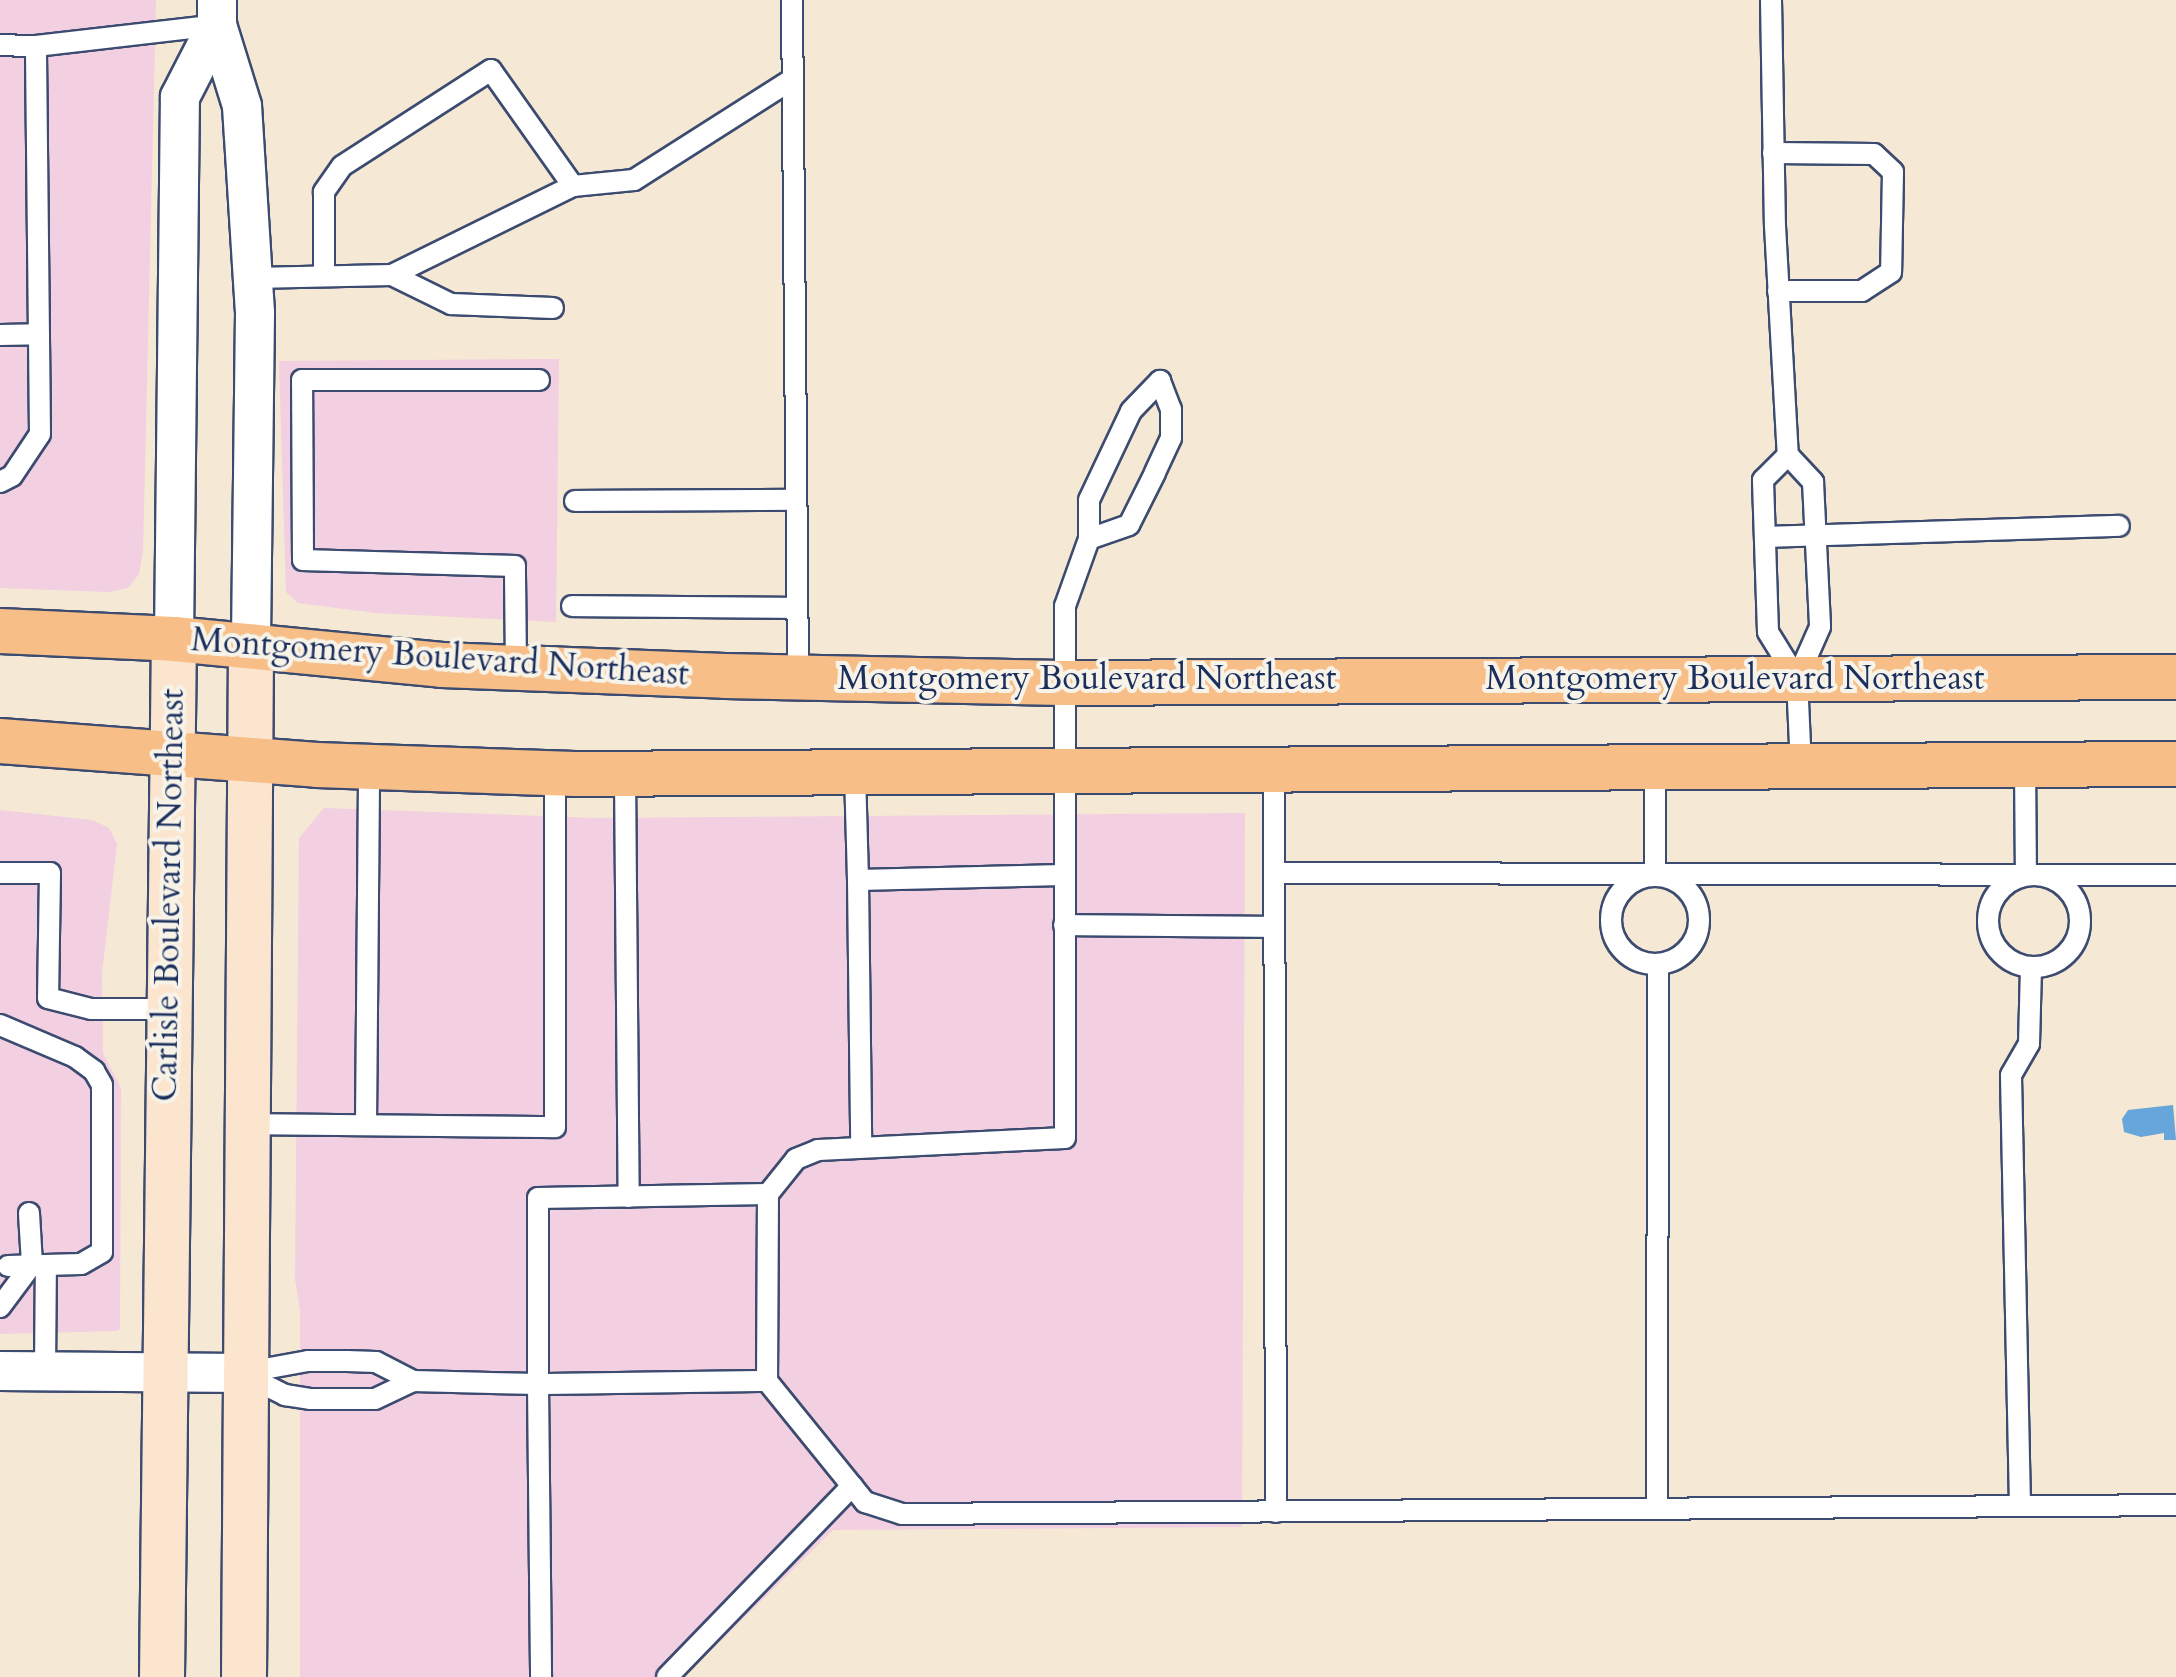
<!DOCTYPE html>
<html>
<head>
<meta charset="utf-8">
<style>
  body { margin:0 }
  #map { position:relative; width:2176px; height:1677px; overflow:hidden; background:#f5e8d4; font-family:Cardo,serif }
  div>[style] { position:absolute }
  .built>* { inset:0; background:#f2cfe1 }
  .water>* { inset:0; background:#67a6da }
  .roads { filter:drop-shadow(2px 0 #3c4b70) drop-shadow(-2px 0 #3c4b70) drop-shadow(0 2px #3c4b70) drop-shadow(0 -2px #3c4b70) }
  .service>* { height:20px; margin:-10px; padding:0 10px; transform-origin:10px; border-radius:10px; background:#fff }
  .service>.ring { margin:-10px; padding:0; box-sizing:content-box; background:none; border:20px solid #fff; border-radius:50% }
  .minor>* { height:38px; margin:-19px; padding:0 19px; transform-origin:19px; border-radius:19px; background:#fff }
  .secondary>* { height:44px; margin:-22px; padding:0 22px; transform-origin:22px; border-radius:22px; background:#fce5cf }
  .primary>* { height:44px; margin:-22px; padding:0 22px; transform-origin:22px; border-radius:22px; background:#f7be87 }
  span { translate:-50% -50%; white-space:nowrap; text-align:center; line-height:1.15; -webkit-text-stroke:8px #f7f3e8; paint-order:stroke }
  .street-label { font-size:34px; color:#1b2f5e }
</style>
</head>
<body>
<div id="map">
  <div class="built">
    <div style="clip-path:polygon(0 0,156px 0,143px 551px,139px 574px,128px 588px,109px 592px,0 588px)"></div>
    <div style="clip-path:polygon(559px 359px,556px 622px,376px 613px,298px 603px,286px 592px,279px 361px)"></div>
    <div style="clip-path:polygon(324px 808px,597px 818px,1245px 813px,1242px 1527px,833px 1530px,684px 1677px,300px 1677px,300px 1310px,295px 1279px,299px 838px)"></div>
    <div style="clip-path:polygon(0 810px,92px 820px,109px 828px,117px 844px,102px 973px,103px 1053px,121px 1088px,120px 1329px,116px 1331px,0 1334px)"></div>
  </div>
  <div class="water">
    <div style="clip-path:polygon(2173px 1105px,2176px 1140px,2164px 1140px,2164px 1133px,2141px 1137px,2124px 1132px,2122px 1119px,2128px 1110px)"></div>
  </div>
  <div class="roads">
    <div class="service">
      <div style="left:792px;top:0;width:677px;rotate:89.49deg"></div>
      <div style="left:1771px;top:0;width:226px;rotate:89deg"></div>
      <div style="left:1775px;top:226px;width:229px;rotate:86.8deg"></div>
      <div style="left:0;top:45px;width:36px;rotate:2deg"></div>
      <div style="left:1773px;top:153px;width:101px;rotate:0.6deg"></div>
      <div style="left:1874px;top:154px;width:26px;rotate:43deg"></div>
      <div style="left:1893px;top:172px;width:100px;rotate:91.1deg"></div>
      <div style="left:1891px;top:272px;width:35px;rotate:147deg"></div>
      <div style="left:1862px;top:291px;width:84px;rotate:180deg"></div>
      <div style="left:573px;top:186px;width:61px;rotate:-5.6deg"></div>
      <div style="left:634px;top:180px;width:186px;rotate:-32.5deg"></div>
      <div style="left:392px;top:275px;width:66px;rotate:26.2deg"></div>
      <div style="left:451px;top:304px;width:102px;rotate:2.2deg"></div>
      <div style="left:253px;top:278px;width:139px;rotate:-1.2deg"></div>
      <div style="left:392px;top:275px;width:202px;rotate:-26.2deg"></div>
      <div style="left:573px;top:186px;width:142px;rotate:-125.3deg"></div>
      <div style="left:491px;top:70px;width:177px;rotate:147.2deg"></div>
      <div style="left:342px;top:166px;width:32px;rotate:125deg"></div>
      <div style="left:324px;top:192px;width:83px;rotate:90deg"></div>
      <div style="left:0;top:335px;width:39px;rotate:-1deg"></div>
      <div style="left:0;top:482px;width:13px;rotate:-27deg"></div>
      <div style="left:12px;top:476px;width:50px;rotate:-56.3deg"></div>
      <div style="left:40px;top:434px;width:388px;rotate:-90.6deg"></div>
      <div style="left:36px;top:46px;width:182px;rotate:-6.6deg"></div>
      <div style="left:575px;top:501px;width:221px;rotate:-0.3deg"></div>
      <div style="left:1766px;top:537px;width:353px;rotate:-1.8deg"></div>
      <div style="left:572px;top:606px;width:225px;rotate:0.5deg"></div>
      <div style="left:516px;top:669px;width:103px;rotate:-90.6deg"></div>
      <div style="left:515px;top:566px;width:212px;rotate:-178.4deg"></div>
      <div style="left:303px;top:560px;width:180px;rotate:-90.3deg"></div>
      <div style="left:302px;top:380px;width:237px"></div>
      <div style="left:1797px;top:679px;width:55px;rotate:-121.7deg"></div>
      <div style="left:1768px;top:632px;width:152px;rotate:-91.9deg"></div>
      <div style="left:1763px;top:480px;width:35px;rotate:-45deg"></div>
      <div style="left:1788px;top:455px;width:37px;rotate:47deg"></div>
      <div style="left:1813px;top:482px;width:145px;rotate:87.2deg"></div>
      <div style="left:1820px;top:627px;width:57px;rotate:113.9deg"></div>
      <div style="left:1797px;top:679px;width:88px;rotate:87.4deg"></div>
      <div style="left:2025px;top:765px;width:110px;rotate:89.5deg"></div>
      <div style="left:1655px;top:767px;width:108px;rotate:90deg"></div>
      <div style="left:1274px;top:769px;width:743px;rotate:89.85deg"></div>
      <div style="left:855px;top:772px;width:108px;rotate:88.4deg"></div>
      <div style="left:858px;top:880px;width:205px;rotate:-1.4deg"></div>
      <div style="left:625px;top:774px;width:423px;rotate:89.5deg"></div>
      <div style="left:0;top:873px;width:50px"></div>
      <div style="left:50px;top:873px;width:125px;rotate:90.9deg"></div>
      <div style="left:48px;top:998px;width:44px;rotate:14.3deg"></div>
      <div style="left:91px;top:1009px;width:77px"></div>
      <div style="left:1275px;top:873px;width:901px;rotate:0.13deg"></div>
      <div class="ring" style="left:1988px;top:875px;width:72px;height:72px"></div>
      <div class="ring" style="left:1611px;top:876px;width:68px;height:68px"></div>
      <div style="left:858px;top:880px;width:264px;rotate:89.3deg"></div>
      <div style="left:1064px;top:925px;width:210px;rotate:0.5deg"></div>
      <div style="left:0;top:1025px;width:82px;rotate:23.1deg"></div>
      <div style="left:75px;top:1057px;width:24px;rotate:36deg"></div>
      <div style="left:94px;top:1071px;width:16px;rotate:60deg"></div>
      <div style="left:102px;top:1085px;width:167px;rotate:90deg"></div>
      <div style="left:102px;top:1252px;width:24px;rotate:150deg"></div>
      <div style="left:81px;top:1264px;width:73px;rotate:178.4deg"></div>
      <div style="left:246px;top:1124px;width:309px;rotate:0.6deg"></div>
      <div style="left:555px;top:1127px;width:354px;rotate:-90deg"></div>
      <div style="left:366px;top:1125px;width:358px;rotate:-89.5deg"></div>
      <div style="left:768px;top:1194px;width:187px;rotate:90.3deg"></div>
      <div style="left:767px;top:1381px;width:229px;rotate:179.2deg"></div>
      <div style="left:538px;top:1384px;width:186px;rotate:-90deg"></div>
      <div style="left:538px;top:1198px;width:230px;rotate:-1deg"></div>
      <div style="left:768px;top:1194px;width:45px;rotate:-51.3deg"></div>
      <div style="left:796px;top:1159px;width:24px;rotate:-22deg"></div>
      <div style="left:818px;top:1150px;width:247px;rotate:-2.8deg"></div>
      <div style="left:1065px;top:1138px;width:532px;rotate:-90deg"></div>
      <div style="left:1065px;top:606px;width:71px;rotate:-70.3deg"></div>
      <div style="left:1089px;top:539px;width:39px;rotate:-90deg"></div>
      <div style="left:1089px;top:500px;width:98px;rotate:-64.7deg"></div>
      <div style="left:1131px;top:411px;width:42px;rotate:-46deg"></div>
      <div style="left:1160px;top:381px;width:30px;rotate:69deg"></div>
      <div style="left:1171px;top:409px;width:29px;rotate:90deg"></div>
      <div style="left:1171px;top:438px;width:38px;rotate:115deg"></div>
      <div style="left:1155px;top:473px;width:58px;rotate:116.6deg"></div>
      <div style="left:1129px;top:525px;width:42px;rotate:160.7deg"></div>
      <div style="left:0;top:1307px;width:54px;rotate:-53.3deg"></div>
      <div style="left:32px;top:1264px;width:51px;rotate:-93.4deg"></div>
      <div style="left:45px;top:1370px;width:105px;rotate:-89.5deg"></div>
      <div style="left:242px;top:1373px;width:67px;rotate:-10.3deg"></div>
      <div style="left:308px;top:1361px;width:39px"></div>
      <div style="left:347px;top:1361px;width:29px;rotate:2deg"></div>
      <div style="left:376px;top:1362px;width:42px;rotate:27.2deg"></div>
      <div style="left:413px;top:1381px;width:125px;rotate:1.4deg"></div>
      <div style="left:538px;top:1384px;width:293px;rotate:89.4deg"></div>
      <div style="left:245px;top:1375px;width:45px;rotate:26.6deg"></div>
      <div style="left:285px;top:1395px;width:25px;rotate:9deg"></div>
      <div style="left:310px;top:1399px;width:65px"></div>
      <div style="left:375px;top:1399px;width:42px;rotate:-25.3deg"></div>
      <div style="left:767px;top:1381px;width:156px;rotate:51deg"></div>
      <div style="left:865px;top:1502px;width:39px;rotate:18deg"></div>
      <div style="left:902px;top:1514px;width:1274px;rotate:-0.4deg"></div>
      <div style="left:2020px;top:1506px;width:431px;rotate:-91.2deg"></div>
      <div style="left:2011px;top:1075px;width:36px;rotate:-60deg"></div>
      <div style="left:2029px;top:1044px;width:76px;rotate:-88.5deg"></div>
      <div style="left:1657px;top:1509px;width:545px;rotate:-89.89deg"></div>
      <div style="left:667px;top:1677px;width:266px;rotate:-45.9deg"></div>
    </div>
    <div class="minor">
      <div style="left:217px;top:0;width:25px;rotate:90deg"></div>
      <div style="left:217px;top:25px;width:85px;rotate:72.8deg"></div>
      <div style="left:242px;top:106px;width:207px;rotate:86.4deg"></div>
      <div style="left:255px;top:313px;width:333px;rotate:90.7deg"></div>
      <div style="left:174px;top:639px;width:542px;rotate:-89.37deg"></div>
      <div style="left:180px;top:97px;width:81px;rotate:-62.8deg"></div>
      <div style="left:0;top:1371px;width:242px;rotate:0.5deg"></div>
    </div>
    <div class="secondary">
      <div style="left:162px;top:1677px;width:1038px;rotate:-89.34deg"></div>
      <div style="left:244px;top:1677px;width:1031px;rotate:-89.61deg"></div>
    </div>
    <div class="primary">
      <div style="left:0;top:631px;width:174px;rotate:2.6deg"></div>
      <div style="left:174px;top:639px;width:269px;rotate:5.5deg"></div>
      <div style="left:442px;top:665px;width:283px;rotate:2.2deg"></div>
      <div style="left:725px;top:676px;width:337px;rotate:1.2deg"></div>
      <div style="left:1062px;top:683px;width:1114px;rotate:-0.31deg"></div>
      <div style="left:0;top:741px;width:318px;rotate:4.3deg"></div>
      <div style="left:317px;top:765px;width:258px;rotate:2deg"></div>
      <div style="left:575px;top:774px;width:1601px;rotate:-0.36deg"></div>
    </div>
  </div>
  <div class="street-label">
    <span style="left:440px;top:657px;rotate:4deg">Montgomery Boulevard Northeast</span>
    <span style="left:1087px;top:679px">Montgomery Boulevard Northeast</span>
    <span style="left:1735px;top:679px">Montgomery Boulevard Northeast</span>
    <span style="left:169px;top:895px;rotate:-89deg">Carlisle Boulevard Northeast</span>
  </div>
</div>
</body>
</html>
